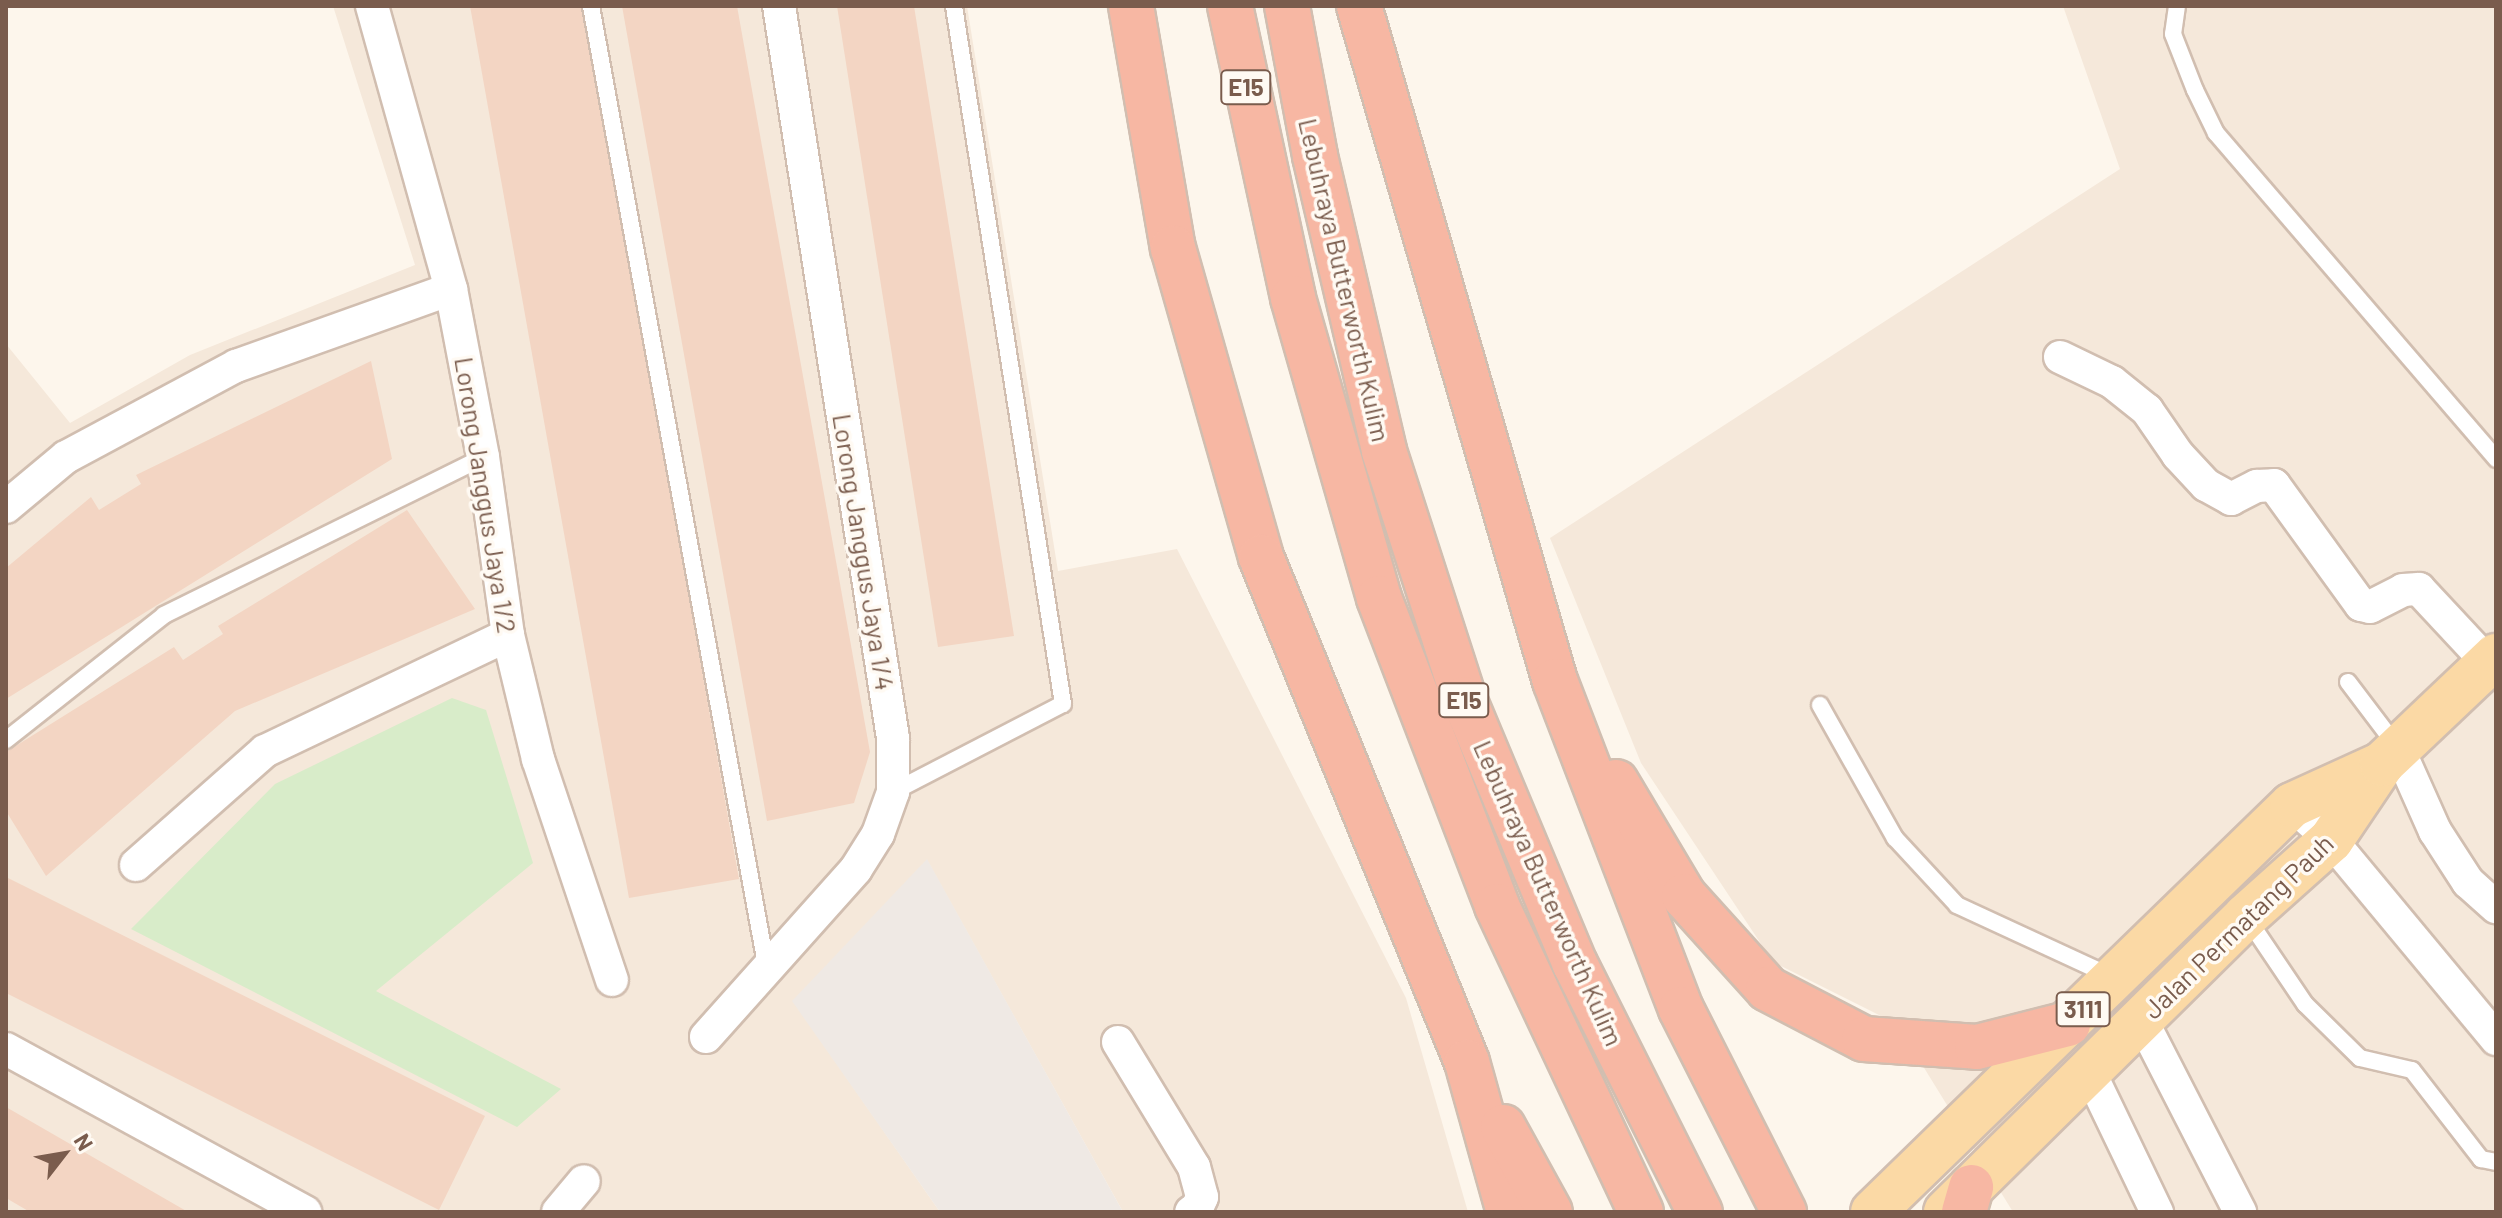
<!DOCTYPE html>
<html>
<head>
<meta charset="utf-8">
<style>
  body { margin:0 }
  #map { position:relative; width:2502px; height:1218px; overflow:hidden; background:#fdf6ec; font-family:Barlow,sans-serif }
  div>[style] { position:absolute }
  .residential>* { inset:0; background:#f5e8da }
  .industrial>* { inset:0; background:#efe9e4 }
  .green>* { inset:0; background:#d8ecc9 }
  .building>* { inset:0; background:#f3d5c3 }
  .roads { filter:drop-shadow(2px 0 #d1beb0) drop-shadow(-2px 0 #d1beb0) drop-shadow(0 2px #d1beb0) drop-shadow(0 -2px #d1beb0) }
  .lane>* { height:16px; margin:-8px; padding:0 8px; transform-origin:8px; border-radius:8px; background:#fff }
  .street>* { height:32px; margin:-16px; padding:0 16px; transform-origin:16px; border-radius:16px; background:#fff }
  .primary>* { height:44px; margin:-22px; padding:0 22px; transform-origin:22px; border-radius:22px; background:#fbd9a5 }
  .highway>* { height:44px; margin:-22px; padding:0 22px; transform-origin:22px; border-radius:22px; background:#f7b7a3 }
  span { translate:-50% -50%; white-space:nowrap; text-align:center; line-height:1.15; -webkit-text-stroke:7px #fffaf3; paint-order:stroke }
  .shield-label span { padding:2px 6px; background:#fffaf3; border:2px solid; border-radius:6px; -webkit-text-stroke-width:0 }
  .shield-label { font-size:24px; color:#7a5c4d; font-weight:700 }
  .street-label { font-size:26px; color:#7a5c4d }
  .frame { position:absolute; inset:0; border:8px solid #7a5c4d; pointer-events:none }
  .north { position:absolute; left:24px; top:1114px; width:80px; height:80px; -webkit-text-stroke:6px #fffaf3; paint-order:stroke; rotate:59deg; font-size:22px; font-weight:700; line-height:32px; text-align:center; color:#7a5c4d }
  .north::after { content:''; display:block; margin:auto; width:28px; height:36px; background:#7a5c4d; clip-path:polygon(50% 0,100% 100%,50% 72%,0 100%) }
</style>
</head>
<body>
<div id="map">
  <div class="residential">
    <div style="clip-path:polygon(333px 6px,967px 6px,1058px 571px,1177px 549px,1406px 998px,1468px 1212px,1123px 1212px,927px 860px,793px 1001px,940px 1212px,6px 1212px,6px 344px,70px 423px,190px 355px,415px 265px)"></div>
    <div style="clip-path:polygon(2063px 6px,2496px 6px,2496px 1212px,2013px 1212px,1897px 1024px,1773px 962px,1641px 763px,1550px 538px,2120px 169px)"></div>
  </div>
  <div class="industrial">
    <div style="clip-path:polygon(927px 859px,1123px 1212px,940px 1212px,792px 1001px)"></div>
  </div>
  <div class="green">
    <div style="clip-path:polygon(452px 698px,486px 710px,533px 863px,376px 991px,561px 1089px,517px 1127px,131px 929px,275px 784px)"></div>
  </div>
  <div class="building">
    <div style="clip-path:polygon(470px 6px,584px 6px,739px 879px,629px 898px)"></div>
    <div style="clip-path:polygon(622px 6px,737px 6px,870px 752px,854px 803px,767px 821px)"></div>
    <div style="clip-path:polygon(837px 6px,914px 6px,1014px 636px,938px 647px)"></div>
    <div style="clip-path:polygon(371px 361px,392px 459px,6px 699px,6px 568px,91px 497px,99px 510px,141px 484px,136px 475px)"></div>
    <div style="clip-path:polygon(407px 510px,475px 609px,235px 711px,46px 876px,6px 811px,6px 752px,174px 647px,183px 660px,223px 634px,218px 626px)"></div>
    <div style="clip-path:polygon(6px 877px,485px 1116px,439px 1210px,6px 993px)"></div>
    <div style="clip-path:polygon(6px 1107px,188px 1212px,30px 1212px,6px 1198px)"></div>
  </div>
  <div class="roads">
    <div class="lane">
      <div style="left:591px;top:6px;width:980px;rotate:79.65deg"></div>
      <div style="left:2177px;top:6px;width:28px;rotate:98deg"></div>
      <div style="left:2173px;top:34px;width:60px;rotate:68.6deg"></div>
      <div style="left:2195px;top:90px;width:48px;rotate:64deg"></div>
      <div style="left:2216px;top:133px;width:430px;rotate:49.3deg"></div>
      <div style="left:2348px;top:682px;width:83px;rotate:52.9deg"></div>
      <div style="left:1820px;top:705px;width:153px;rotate:60.6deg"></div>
      <div style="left:1895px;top:838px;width:91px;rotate:47.2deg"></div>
      <div style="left:1957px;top:905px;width:170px;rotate:24.8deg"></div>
      <div style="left:6px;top:740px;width:201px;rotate:-38.3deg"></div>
      <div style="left:164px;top:615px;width:356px;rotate:-26.3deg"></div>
      <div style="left:893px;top:792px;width:191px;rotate:-27.4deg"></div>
      <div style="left:1063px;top:704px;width:706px;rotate:-98.88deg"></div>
      <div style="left:2247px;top:918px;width:104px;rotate:56deg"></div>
      <div style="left:2305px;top:1004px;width:77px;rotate:44.5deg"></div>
      <div style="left:2360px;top:1058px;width:53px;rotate:13deg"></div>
      <div style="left:2412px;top:1070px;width:113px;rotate:52.2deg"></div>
      <div style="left:2481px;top:1159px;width:15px;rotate:11deg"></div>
    </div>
    <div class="street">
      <div style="left:372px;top:6px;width:294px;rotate:74.4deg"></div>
      <div style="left:451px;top:289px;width:171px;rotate:79.2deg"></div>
      <div style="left:483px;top:457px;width:180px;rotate:82deg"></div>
      <div style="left:508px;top:635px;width:128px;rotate:76.4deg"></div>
      <div style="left:538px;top:759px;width:233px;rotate:71.5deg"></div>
      <div style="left:2060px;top:357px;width:58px;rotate:25.7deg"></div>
      <div style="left:2112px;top:382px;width:45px;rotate:38.7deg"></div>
      <div style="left:2147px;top:410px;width:55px;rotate:55.4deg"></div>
      <div style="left:2178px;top:455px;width:41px;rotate:47deg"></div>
      <div style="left:2206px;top:485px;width:29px;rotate:29deg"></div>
      <div style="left:2231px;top:499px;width:29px;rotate:-27deg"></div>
      <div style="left:2257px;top:486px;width:17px;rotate:-3deg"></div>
      <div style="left:2274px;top:485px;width:148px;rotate:54.1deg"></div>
      <div style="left:2361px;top:605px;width:9px;rotate:13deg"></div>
      <div style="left:2370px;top:607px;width:37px;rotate:-27deg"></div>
      <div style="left:2403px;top:590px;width:16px;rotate:-4deg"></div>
      <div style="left:2419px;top:589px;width:101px;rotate:47deg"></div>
      <div style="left:6px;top:507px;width:78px;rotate:-39.8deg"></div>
      <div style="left:66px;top:457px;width:193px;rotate:-28.2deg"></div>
      <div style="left:236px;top:366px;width:228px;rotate:-19.7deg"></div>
      <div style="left:2398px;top:748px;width:91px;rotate:66deg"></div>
      <div style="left:2435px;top:831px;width:61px;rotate:57.1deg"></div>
      <div style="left:2468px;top:882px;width:38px;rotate:42deg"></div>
      <div style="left:2292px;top:805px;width:52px;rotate:41.9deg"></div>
      <div style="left:2331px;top:840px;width:259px;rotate:50.3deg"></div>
      <div style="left:136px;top:865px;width:172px;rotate:-41.5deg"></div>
      <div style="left:265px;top:751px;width:269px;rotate:-25.5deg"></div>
      <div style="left:2141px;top:1019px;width:217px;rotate:62.8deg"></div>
      <div style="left:706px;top:1037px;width:225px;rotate:-48.2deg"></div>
      <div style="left:856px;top:869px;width:41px;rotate:-57.8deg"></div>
      <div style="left:878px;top:834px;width:45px;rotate:-70.3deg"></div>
      <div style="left:893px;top:792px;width:54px;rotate:-90deg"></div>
      <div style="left:893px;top:738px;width:741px;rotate:-98.85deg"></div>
      <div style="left:1118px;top:1042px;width:146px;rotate:58.7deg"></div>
      <div style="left:1194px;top:1167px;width:31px;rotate:75deg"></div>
      <div style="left:1202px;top:1197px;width:12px;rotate:114deg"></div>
      <div style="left:1197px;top:1208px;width:7px;rotate:146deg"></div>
      <div style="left:6px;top:1049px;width:341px;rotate:28.6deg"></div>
      <div style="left:2089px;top:1071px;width:157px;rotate:64.3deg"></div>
      <div style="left:558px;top:1212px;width:40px;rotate:-50deg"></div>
    </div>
    <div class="primary">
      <div style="left:1873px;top:1212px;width:584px;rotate:-44.17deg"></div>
      <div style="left:2292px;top:805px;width:99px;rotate:-24.5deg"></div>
      <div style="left:1946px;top:1212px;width:421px;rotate:-44.6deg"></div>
      <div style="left:2246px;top:916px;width:114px;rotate:-41.8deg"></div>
      <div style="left:2331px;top:840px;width:92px;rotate:-56.1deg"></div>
      <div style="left:2382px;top:764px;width:157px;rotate:-43.5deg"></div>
    </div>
    <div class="highway">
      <div style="left:1131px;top:6px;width:246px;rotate:80.2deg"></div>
      <div style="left:1173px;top:248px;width:321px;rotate:74.1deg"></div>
      <div style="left:1261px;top:557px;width:545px;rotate:67.81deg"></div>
      <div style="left:1467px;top:1062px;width:156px;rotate:74.4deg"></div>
      <div style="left:1230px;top:6px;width:299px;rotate:77.8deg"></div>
      <div style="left:1293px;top:298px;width:312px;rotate:74deg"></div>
      <div style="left:1379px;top:598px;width:330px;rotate:69deg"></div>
      <div style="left:1497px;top:906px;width:338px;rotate:64.8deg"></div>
      <div style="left:1287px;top:6px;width:153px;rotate:79.4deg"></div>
      <div style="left:1315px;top:156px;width:303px;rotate:76.8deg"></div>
      <div style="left:1384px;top:451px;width:261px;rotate:72.1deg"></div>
      <div style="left:1464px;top:699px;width:287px;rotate:67.3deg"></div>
      <div style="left:1575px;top:964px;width:278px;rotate:63.3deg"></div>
      <div style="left:1359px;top:6px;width:703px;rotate:73.81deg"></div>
      <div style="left:1555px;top:681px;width:351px;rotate:69deg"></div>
      <div style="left:1681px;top:1009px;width:228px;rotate:63.1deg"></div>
      <div style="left:1616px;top:782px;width:133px;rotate:59.2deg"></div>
      <div style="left:1684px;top:896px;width:125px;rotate:47.9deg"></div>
      <div style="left:1768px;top:989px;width:108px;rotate:27.5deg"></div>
      <div style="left:1864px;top:1039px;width:113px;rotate:4deg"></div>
      <div style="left:1977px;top:1047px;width:94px;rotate:-14.2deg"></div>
      <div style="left:1503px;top:1127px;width:97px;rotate:61.1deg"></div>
      <div style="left:1964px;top:1212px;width:26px;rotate:-74deg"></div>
    </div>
  </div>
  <div class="shield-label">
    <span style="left:1246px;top:87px">E15</span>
    <span style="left:1464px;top:700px">E15</span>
    <span style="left:2083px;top:1009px">3111</span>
  </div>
  <div class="street-label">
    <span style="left:1345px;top:280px;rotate:77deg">Lebuhraya Butterworth Kulim</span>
    <span style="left:486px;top:495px;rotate:81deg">Lorong Janggus Jaya 1/2</span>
    <span style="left:864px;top:552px;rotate:81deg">Lorong Janggus Jaya 1/4</span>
    <span style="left:1549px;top:893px;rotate:66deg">Lebuhraya Butterworth Kulim</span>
    <span style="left:2238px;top:926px;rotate:-44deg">Jalan Permatang Pauh</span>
  </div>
  <div class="frame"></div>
  <div class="north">N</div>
</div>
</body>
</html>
